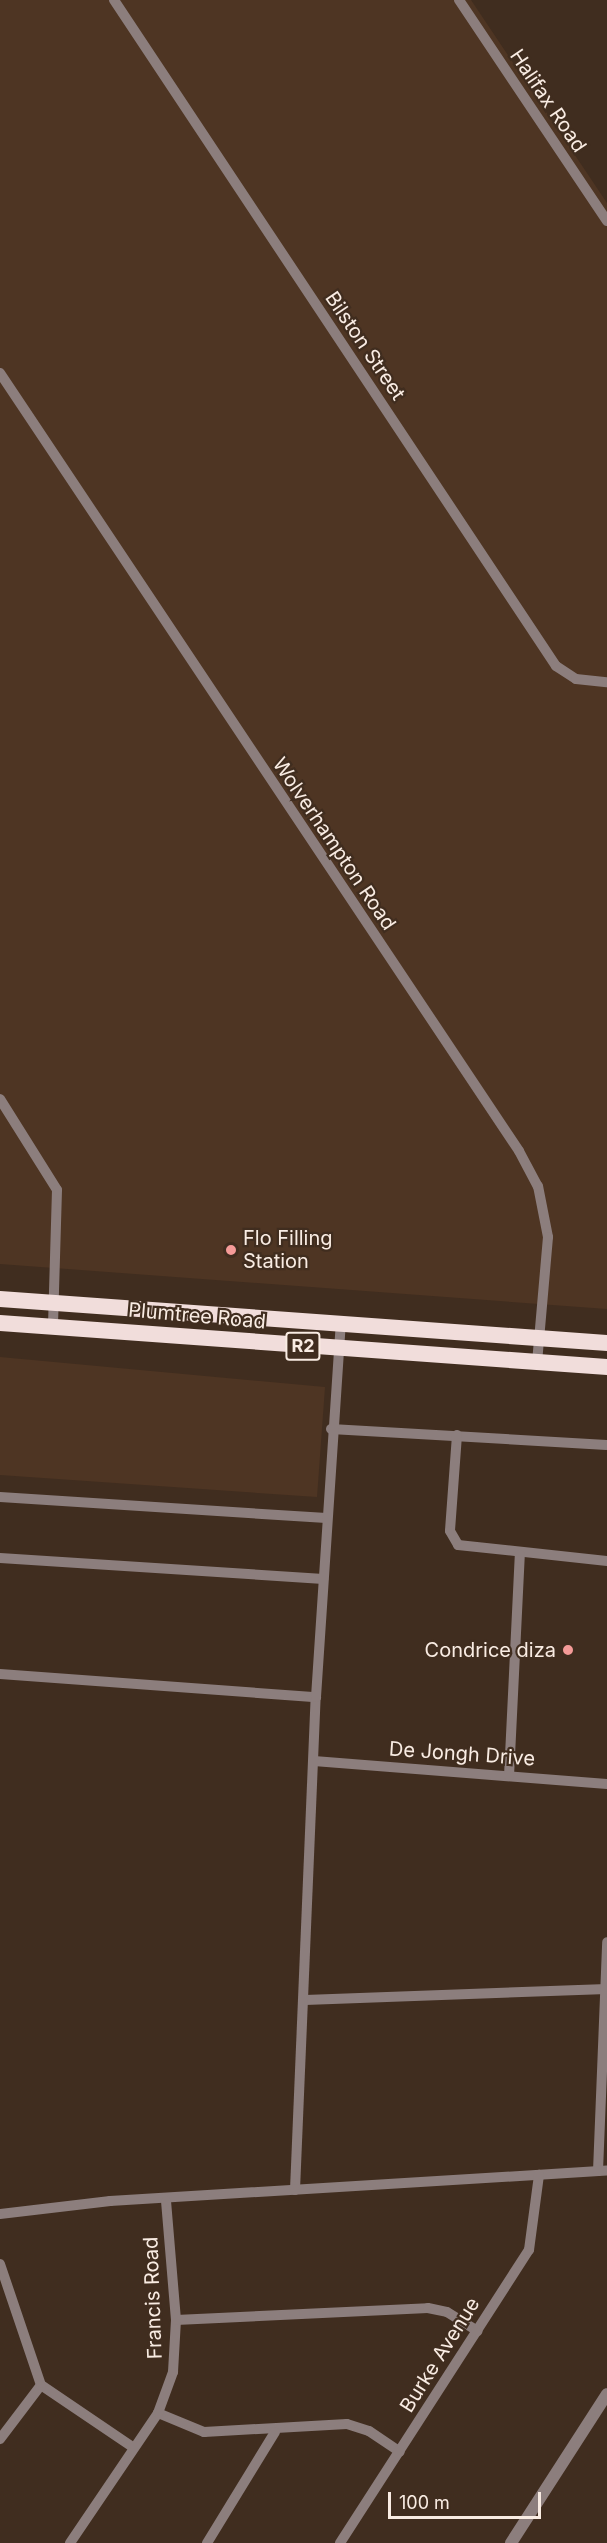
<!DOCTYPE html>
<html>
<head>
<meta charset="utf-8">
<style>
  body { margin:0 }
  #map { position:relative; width:607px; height:2543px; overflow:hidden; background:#402d1f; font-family:Inter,sans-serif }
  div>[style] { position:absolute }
  .built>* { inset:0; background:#4e3523 }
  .minor>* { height:10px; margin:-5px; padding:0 5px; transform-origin:5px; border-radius:5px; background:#8c7e7d }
  .tertiary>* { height:12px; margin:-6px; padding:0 6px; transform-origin:6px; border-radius:6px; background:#8c7e7d }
  .trunk>* { height:16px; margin:-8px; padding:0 8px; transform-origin:8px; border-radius:8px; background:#f1dddb }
  .dots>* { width:16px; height:16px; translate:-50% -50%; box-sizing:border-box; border:3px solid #402d1f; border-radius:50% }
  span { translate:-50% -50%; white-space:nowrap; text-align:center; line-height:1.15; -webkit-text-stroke:4.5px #402d1f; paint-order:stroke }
  .shield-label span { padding:2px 4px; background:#402d1f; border:2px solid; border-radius:4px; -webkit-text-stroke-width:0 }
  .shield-label { font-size:18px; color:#f9ece3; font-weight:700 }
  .street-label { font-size:20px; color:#f9ece3 }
  .poi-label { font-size:20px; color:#f9ece3 }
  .left { translate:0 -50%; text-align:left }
  .right { translate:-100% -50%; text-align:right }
  .scale { position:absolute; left:388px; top:2492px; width:153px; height:27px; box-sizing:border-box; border:3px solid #f9ece3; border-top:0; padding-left:8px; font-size:18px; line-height:21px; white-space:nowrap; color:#f9ece3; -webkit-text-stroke:4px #402d1f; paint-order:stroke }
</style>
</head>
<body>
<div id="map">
  <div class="built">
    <div style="clip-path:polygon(0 0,471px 0,607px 203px,607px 1309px,0 1264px)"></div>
    <div style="clip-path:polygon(0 1357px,325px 1387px,317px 1497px,0 1475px)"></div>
  </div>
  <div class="minor">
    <div style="left:114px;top:0;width:799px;rotate:56.43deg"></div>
    <div style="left:556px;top:666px;width:24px;rotate:33deg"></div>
    <div style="left:576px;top:679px;width:31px;rotate:6deg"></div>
    <div style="left:459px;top:0;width:266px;rotate:56.2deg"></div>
    <div style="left:0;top:373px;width:935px;rotate:56.29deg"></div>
    <div style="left:519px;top:1151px;width:40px;rotate:62deg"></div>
    <div style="left:538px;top:1186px;width:52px;rotate:78.9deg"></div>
    <div style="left:548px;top:1237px;width:126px;rotate:95deg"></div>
    <div style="left:0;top:1099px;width:107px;rotate:57.9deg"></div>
    <div style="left:57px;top:1190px;width:135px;rotate:91.7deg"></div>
    <div style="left:331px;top:1429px;width:276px;rotate:3.3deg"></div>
    <div style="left:457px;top:1435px;width:96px;rotate:94.2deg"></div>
    <div style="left:450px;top:1531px;width:16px;rotate:60deg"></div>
    <div style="left:458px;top:1545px;width:150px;rotate:6.1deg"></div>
    <div style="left:0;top:1497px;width:327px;rotate:3.7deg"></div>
    <div style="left:0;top:1558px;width:324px;rotate:3.7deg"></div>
    <div style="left:0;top:1674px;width:317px;rotate:4.2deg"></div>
    <div style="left:314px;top:1761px;width:294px;rotate:4.5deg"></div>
    <div style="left:509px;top:1776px;width:221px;rotate:-87.2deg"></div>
    <div style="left:305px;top:2000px;width:302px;rotate:-2.1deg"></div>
    <div style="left:598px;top:2171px;width:229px;rotate:-87.7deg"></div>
    <div style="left:295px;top:2190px;width:493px;rotate:-87.6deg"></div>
    <div style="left:316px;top:1697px;width:373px;rotate:-86.2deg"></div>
    <div style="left:0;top:2214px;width:111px;rotate:-6.7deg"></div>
    <div style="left:110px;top:2201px;width:498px;rotate:-3.5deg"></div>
    <div style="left:0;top:2264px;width:128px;rotate:71.3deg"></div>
    <div style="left:41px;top:2385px;width:68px;rotate:127.2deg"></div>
    <div style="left:176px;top:2320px;width:252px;rotate:-2.7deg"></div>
    <div style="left:428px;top:2308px;width:19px;rotate:12deg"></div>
    <div style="left:447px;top:2312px;width:36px;rotate:32deg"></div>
    <div style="left:41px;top:2385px;width:109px;rotate:34.1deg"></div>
    <div style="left:158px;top:2413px;width:50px;rotate:22.4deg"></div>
    <div style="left:204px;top:2432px;width:143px;rotate:-3.2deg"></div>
    <div style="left:347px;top:2424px;width:23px;rotate:18deg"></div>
    <div style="left:369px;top:2431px;width:37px;rotate:34deg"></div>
    <div style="left:70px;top:2543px;width:157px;rotate:-55.9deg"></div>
    <div style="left:158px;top:2413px;width:44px;rotate:-69.9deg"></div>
    <div style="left:173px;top:2372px;width:52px;rotate:-86.7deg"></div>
    <div style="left:176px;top:2320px;width:119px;rotate:-94.8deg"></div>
    <div style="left:207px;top:2543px;width:130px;rotate:-58.5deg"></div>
    <div style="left:340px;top:2543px;width:349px;rotate:-57.2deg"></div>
    <div style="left:529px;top:2250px;width:76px;rotate:-82.4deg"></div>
  </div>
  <div class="tertiary">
    <div style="left:511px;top:2543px;width:177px;rotate:-57.2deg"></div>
  </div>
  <div class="trunk">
    <div style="left:0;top:1299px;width:609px;rotate:4.15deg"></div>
    <div style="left:0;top:1323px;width:609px;rotate:4.15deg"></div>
  </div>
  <div class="dots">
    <div style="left:231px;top:1250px;background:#f59b98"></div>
    <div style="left:568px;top:1650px;background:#f59b98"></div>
  </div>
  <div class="shield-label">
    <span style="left:303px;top:1346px">R2</span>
  </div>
  <div class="street-label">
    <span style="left:548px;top:101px;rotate:56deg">Halifax Road</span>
    <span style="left:365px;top:346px;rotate:56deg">Bilston Street</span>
    <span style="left:334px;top:844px;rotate:56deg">Wolverhampton Road</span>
    <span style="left:197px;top:1316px;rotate:5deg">Plumtree Road</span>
    <span style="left:462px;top:1754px;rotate:4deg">De Jongh Drive</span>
    <span style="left:153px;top:2298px;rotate:-92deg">Francis Road</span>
    <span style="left:440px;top:2355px;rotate:-58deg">Burke Avenue</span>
  </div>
  <div class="poi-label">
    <span class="left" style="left:243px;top:1250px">Flo Filling<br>Station</span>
    <span class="right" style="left:556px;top:1650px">Condrice diza</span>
  </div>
  <div class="scale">100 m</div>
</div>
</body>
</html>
